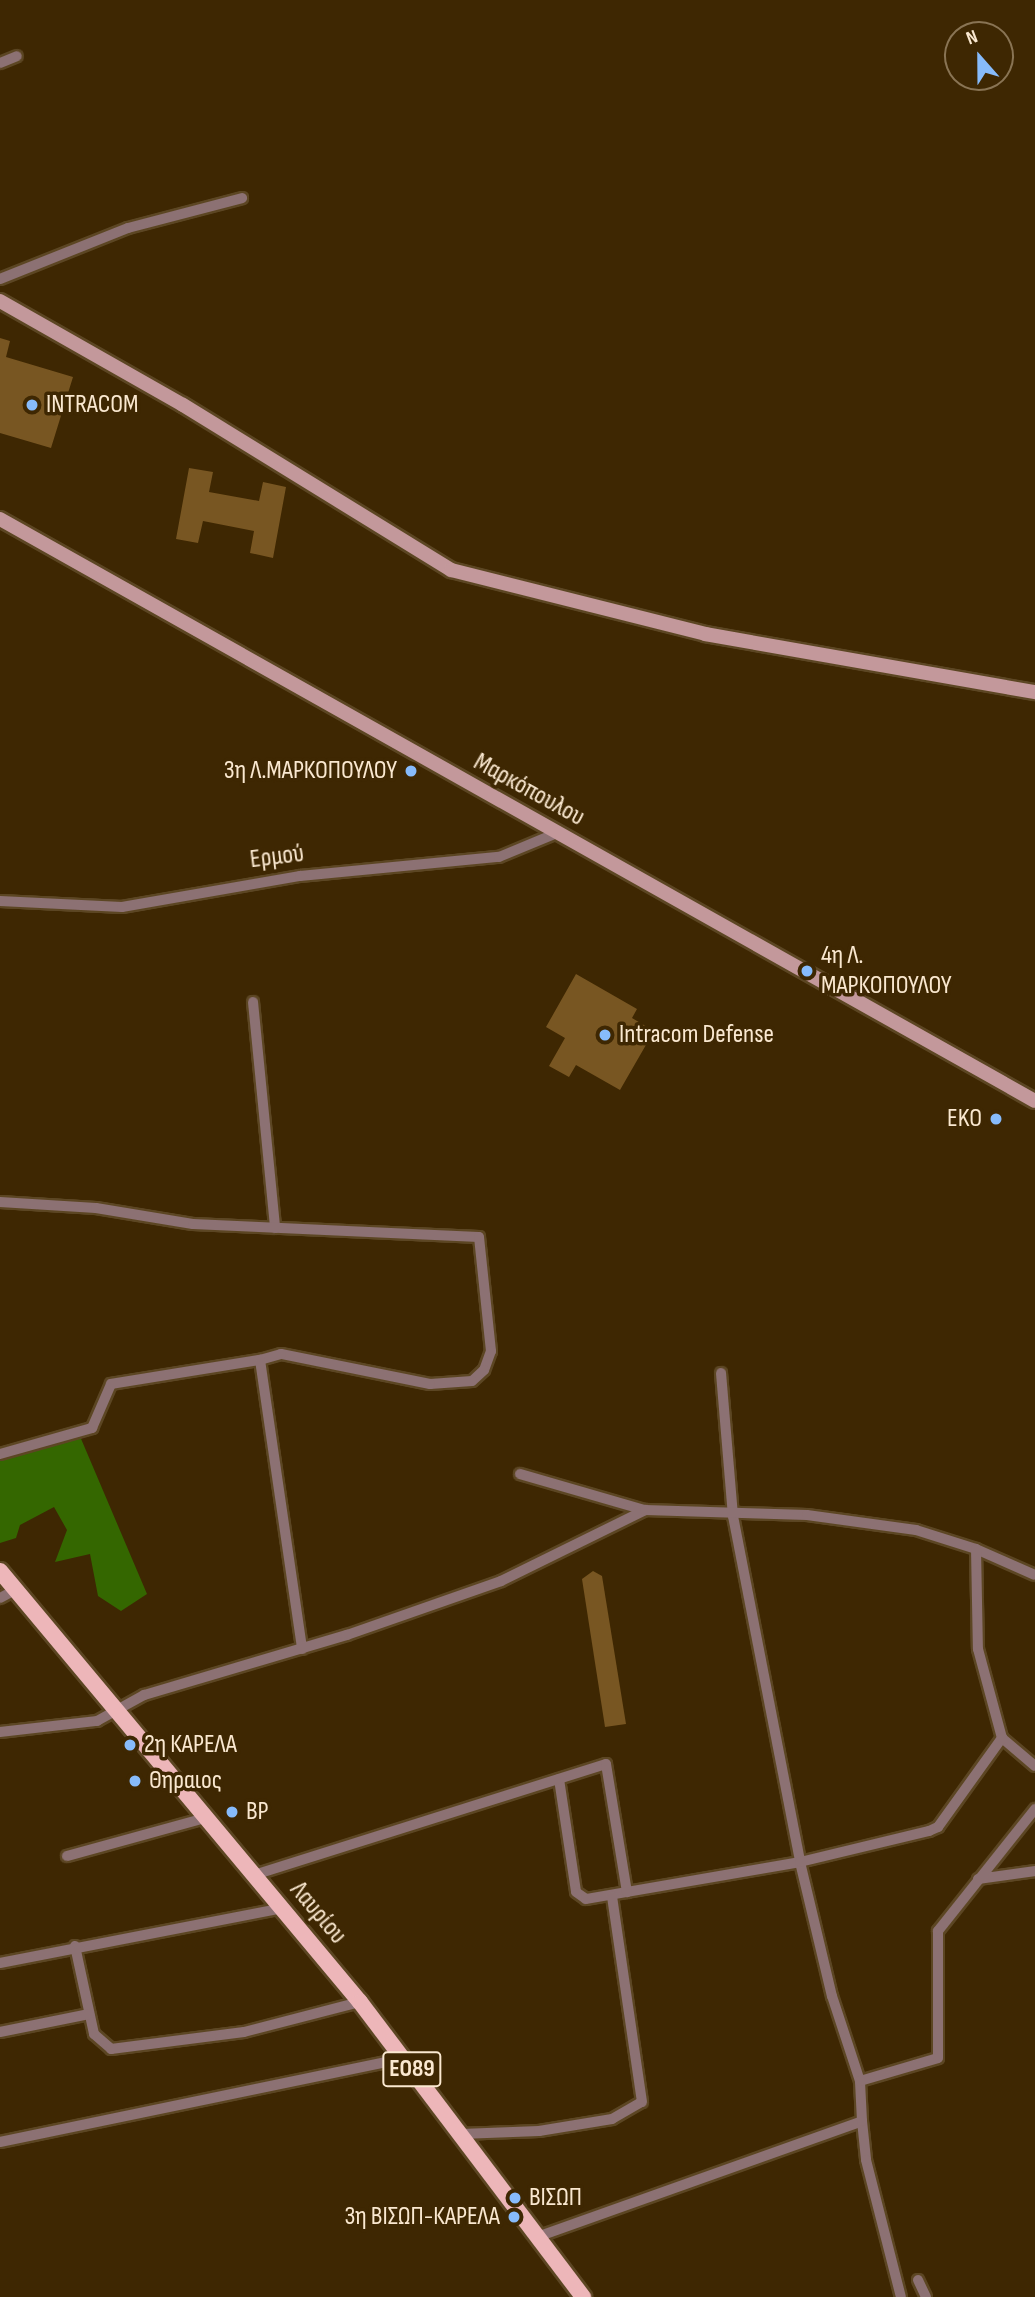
<!DOCTYPE html>
<html>
<head>
<meta charset="utf-8">
<style>
  body { margin:0 }
  #map { position:relative; width:1035px; height:2297px; overflow:hidden; background:#3e2702; font-family:"Sofia Sans Condensed",sans-serif }
  div>[style] { position:absolute }
  .forest>* { inset:0; background:#346700 }
  .building>* { inset:0; background:#785622 }
  .roads { filter:drop-shadow(2px 0 #5c4623) drop-shadow(-2px 0 #5c4623) drop-shadow(0 2px #5c4623) drop-shadow(0 -2px #5c4623) }
  .street>* { height:10px; margin:-5px; padding:0 5px; transform-origin:5px; border-radius:5px; background:#8c7173 }
  .secondary>* { height:14px; margin:-7px; padding:0 7px; transform-origin:7px; border-radius:7px; background:#c3989b }
  .primary>* { height:16px; margin:-8px; padding:0 8px; transform-origin:8px; border-radius:8px; background:#edb6b9 }
  .dots>* { width:19px; height:19px; translate:-50% -50%; box-sizing:border-box; border:4px solid #3e2702; border-radius:50% }
  span { translate:-50% -50%; white-space:nowrap; text-align:center; line-height:1.15; -webkit-text-stroke:7px #3e2702; paint-order:stroke }
  .shield-label span { padding:2px 5px; background:#3e2702; border:2px solid; border-radius:5px; -webkit-text-stroke-width:0 }
  .shield-label { font-size:24px; color:#fae8d0; font-weight:700 }
  .poi-label { font-size:26px; color:#fae8d0 }
  .left { translate:0 -50%; text-align:left }
  .right { translate:-100% -50%; text-align:right }
  .street-label { font-size:26px; color:#fae8d0 }
  .north { position:absolute; left:944px; top:21px; width:70px; height:70px; box-sizing:border-box; background:#3e2702; border:2px solid #897454; border-radius:50%; rotate:339deg; font-size:19px; font-weight:700; line-height:28px; text-align:center; color:#fae8d0 }
  .north::after { content:''; display:block; margin:auto; width:24px; height:32px; background:#87bbfb; clip-path:polygon(50% 0,100% 100%,50% 72%,0 100%) }
</style>
</head>
<body>
<div id="map">
  <div class="forest">
    <div style="clip-path:polygon(79px 1434px,147px 1594px,121px 1611px,98px 1596px,90px 1554px,55px 1562px,67px 1530px,54px 1507px,20px 1525px,16px 1538px,0 1543px,0 1456px)"></div>
  </div>
  <div class="building">
    <div style="clip-path:polygon(0 338px,10px 341px,6px 357px,73px 377px,51px 448px,0 433px)"></div>
    <div style="clip-path:polygon(189px 468px,213px 472px,209px 492px,259px 501px,263px 482px,286px 487px,273px 558px,250px 553px,254px 531px,203px 521px,198px 543px,176px 539px)"></div>
    <div style="clip-path:polygon(576px 974px,637px 1009px,632px 1018px,654px 1031px,620px 1090px,576px 1065px,569px 1077px,549px 1066px,565px 1038px,546px 1027px)"></div>
    <div style="clip-path:polygon(593px 1571px,602px 1576px,626px 1724px,605px 1727px,582px 1579px)"></div>
  </div>
  <div class="roads">
    <div class="street">
      <div style="left:0;top:63px;width:18px;rotate:-22deg"></div>
      <div style="left:0;top:279px;width:138px;rotate:-21.7deg"></div>
      <div style="left:128px;top:228px;width:118px;rotate:-14.7deg"></div>
      <div style="left:0;top:901px;width:122px;rotate:2.8deg"></div>
      <div style="left:122px;top:907px;width:181px;rotate:-9.9deg"></div>
      <div style="left:300px;top:876px;width:200px;rotate:-5.5deg"></div>
      <div style="left:499px;top:857px;width:63px;rotate:-22.5deg"></div>
      <div style="left:253px;top:1002px;width:227px;rotate:84.4deg"></div>
      <div style="left:0;top:1202px;width:96px;rotate:3.6deg"></div>
      <div style="left:96px;top:1208px;width:98px;rotate:9.4deg"></div>
      <div style="left:193px;top:1224px;width:286px;rotate:2.6deg"></div>
      <div style="left:479px;top:1237px;width:115px;rotate:84deg"></div>
      <div style="left:491px;top:1351px;width:20px;rotate:110deg"></div>
      <div style="left:484px;top:1370px;width:16px;rotate:137deg"></div>
      <div style="left:472px;top:1381px;width:42px;rotate:175.9deg"></div>
      <div style="left:430px;top:1384px;width:152px;rotate:-168.6deg"></div>
      <div style="left:281px;top:1354px;width:22px;rotate:164deg"></div>
      <div style="left:721px;top:1373px;width:144px;rotate:85.2deg"></div>
      <div style="left:733px;top:1516px;width:352px;rotate:79deg"></div>
      <div style="left:800px;top:1862px;width:138px;rotate:76.6deg"></div>
      <div style="left:832px;top:1996px;width:89px;rotate:71.8deg"></div>
      <div style="left:0;top:1454px;width:96px;rotate:-15.8deg"></div>
      <div style="left:92px;top:1428px;width:48px;rotate:-66.6deg"></div>
      <div style="left:111px;top:1384px;width:151px;rotate:-9.2deg"></div>
      <div style="left:260px;top:1360px;width:292px;rotate:81.7deg"></div>
      <div style="left:520px;top:1474px;width:130px;rotate:16.1deg"></div>
      <div style="left:976px;top:1549px;width:64px;rotate:23.8deg"></div>
      <div style="left:0;top:1598px;width:17px;rotate:-28deg"></div>
      <div style="left:0;top:1732px;width:98px;rotate:-6.5deg"></div>
      <div style="left:97px;top:1721px;width:54px;rotate:-29deg"></div>
      <div style="left:144px;top:1695px;width:212px;rotate:-16.5deg"></div>
      <div style="left:347px;top:1635px;width:163px;rotate:-19.3deg"></div>
      <div style="left:501px;top:1581px;width:161px;rotate:-26.2deg"></div>
      <div style="left:645px;top:1510px;width:162px;rotate:1.8deg"></div>
      <div style="left:807px;top:1515px;width:110px;rotate:7.8deg"></div>
      <div style="left:916px;top:1530px;width:63px;rotate:17.6deg"></div>
      <div style="left:976px;top:1549px;width:100px;rotate:88.9deg"></div>
      <div style="left:978px;top:1649px;width:92px;rotate:74.9deg"></div>
      <div style="left:1002px;top:1738px;width:43px;rotate:40.3deg"></div>
      <div style="left:559px;top:1779px;width:114px;rotate:81.4deg"></div>
      <div style="left:576px;top:1892px;width:12px;rotate:35deg"></div>
      <div style="left:586px;top:1899px;width:217px;rotate:-9.8deg"></div>
      <div style="left:800px;top:1862px;width:133px;rotate:-13.5deg"></div>
      <div style="left:929px;top:1831px;width:10px;rotate:-24deg"></div>
      <div style="left:938px;top:1827px;width:110px;rotate:-54.3deg"></div>
      <div style="left:67px;top:1856px;width:143px;rotate:-15.4deg"></div>
      <div style="left:254px;top:1875px;width:369px;rotate:-17.5deg"></div>
      <div style="left:606px;top:1764px;width:130px;rotate:80.7deg"></div>
      <div style="left:978px;top:1879px;width:58px;rotate:-8deg"></div>
      <div style="left:75px;top:1946px;width:90px;rotate:77.8deg"></div>
      <div style="left:94px;top:2034px;width:23px;rotate:41deg"></div>
      <div style="left:111px;top:2049px;width:134px;rotate:-7.3deg"></div>
      <div style="left:244px;top:2032px;width:120px;rotate:-14.5deg"></div>
      <div style="left:0;top:1963px;width:288px;rotate:-11deg"></div>
      <div style="left:0;top:2032px;width:91px;rotate:-11.4deg"></div>
      <div style="left:862px;top:2121px;width:39px;rotate:84deg"></div>
      <div style="left:866px;top:2160px;width:141px;rotate:75.7deg"></div>
      <div style="left:461px;top:2134px;width:78px;rotate:-2.2deg"></div>
      <div style="left:539px;top:2131px;width:74px;rotate:-9.3deg"></div>
      <div style="left:612px;top:2119px;width:34px;rotate:-30deg"></div>
      <div style="left:642px;top:2102px;width:208px;rotate:-98.3deg"></div>
      <div style="left:0;top:2142px;width:413px;rotate:-11.7deg"></div>
      <div style="left:537px;top:2237px;width:345px;rotate:-19.6deg"></div>
      <div style="left:862px;top:2121px;width:40px;rotate:-92.9deg"></div>
      <div style="left:860px;top:2081px;width:81px;rotate:-16.4deg"></div>
      <div style="left:938px;top:2058px;width:127px;rotate:-90deg"></div>
      <div style="left:938px;top:1931px;width:156px;rotate:-51.5deg"></div>
      <div style="left:918px;top:2280px;width:19px;rotate:65deg"></div>
    </div>
    <div class="secondary">
      <div style="left:0;top:301px;width:210px;rotate:29.6deg"></div>
      <div style="left:183px;top:405px;width:315px;rotate:31.6deg"></div>
      <div style="left:451px;top:570px;width:262px;rotate:14.1deg"></div>
      <div style="left:705px;top:634px;width:335px;rotate:10deg"></div>
      <div style="left:0;top:519px;width:1187px;rotate:29.35deg"></div>
    </div>
    <div class="primary">
      <div style="left:0;top:1571px;width:562px;rotate:50.13deg"></div>
      <div style="left:360px;top:2002px;width:370px;rotate:52.9deg"></div>
    </div>
  </div>
  <div class="dots">
    <div style="left:32px;top:405px;background:#87bbfb"></div>
    <div style="left:411px;top:771px;background:#87bbfb"></div>
    <div style="left:807px;top:971px;background:#87bbfb"></div>
    <div style="left:605px;top:1035px;background:#87bbfb"></div>
    <div style="left:996px;top:1119px;background:#87bbfb"></div>
    <div style="left:130px;top:1745px;background:#87bbfb"></div>
    <div style="left:135px;top:1781px;background:#87bbfb"></div>
    <div style="left:232px;top:1812px;background:#87bbfb"></div>
    <div style="left:515px;top:2198px;background:#87bbfb"></div>
    <div style="left:514px;top:2217px;background:#87bbfb"></div>
  </div>
  <div class="shield-label">
    <span style="left:412px;top:2069px">ΕΟ89</span>
  </div>
  <div class="poi-label">
    <span class="left" style="left:46px;top:405px">INTRACOM</span>
    <span class="right" style="left:397px;top:771px">3η Λ.ΜΑΡΚΟΠΟΥΛΟΥ</span>
    <span class="left" style="left:821px;top:971px">4η Λ.<br>ΜΑΡΚΟΠΟΥΛΟΥ</span>
    <span class="left" style="left:619px;top:1035px">Intracom Defense</span>
    <span class="right" style="left:982px;top:1119px">EKO</span>
    <span class="left" style="left:144px;top:1745px">2η ΚΑΡΕΛΑ</span>
    <span class="left" style="left:149px;top:1781px">Θηραιος</span>
    <span class="left" style="left:246px;top:1812px">BP</span>
    <span class="left" style="left:529px;top:2198px">ΒΙΣΩΠ</span>
    <span class="right" style="left:500px;top:2217px">3η ΒΙΣΩΠ-ΚΑΡΕΛΑ</span>
  </div>
  <div class="street-label">
    <span style="left:529px;top:790px;rotate:29deg">Μαρκόπουλου</span>
    <span style="left:277px;top:857px;rotate:-7deg">Ερμού</span>
    <span style="left:318px;top:1913px;rotate:50deg">Λαυρίου</span>
  </div>
  <div class="north">N</div>
</div>
</body>
</html>
